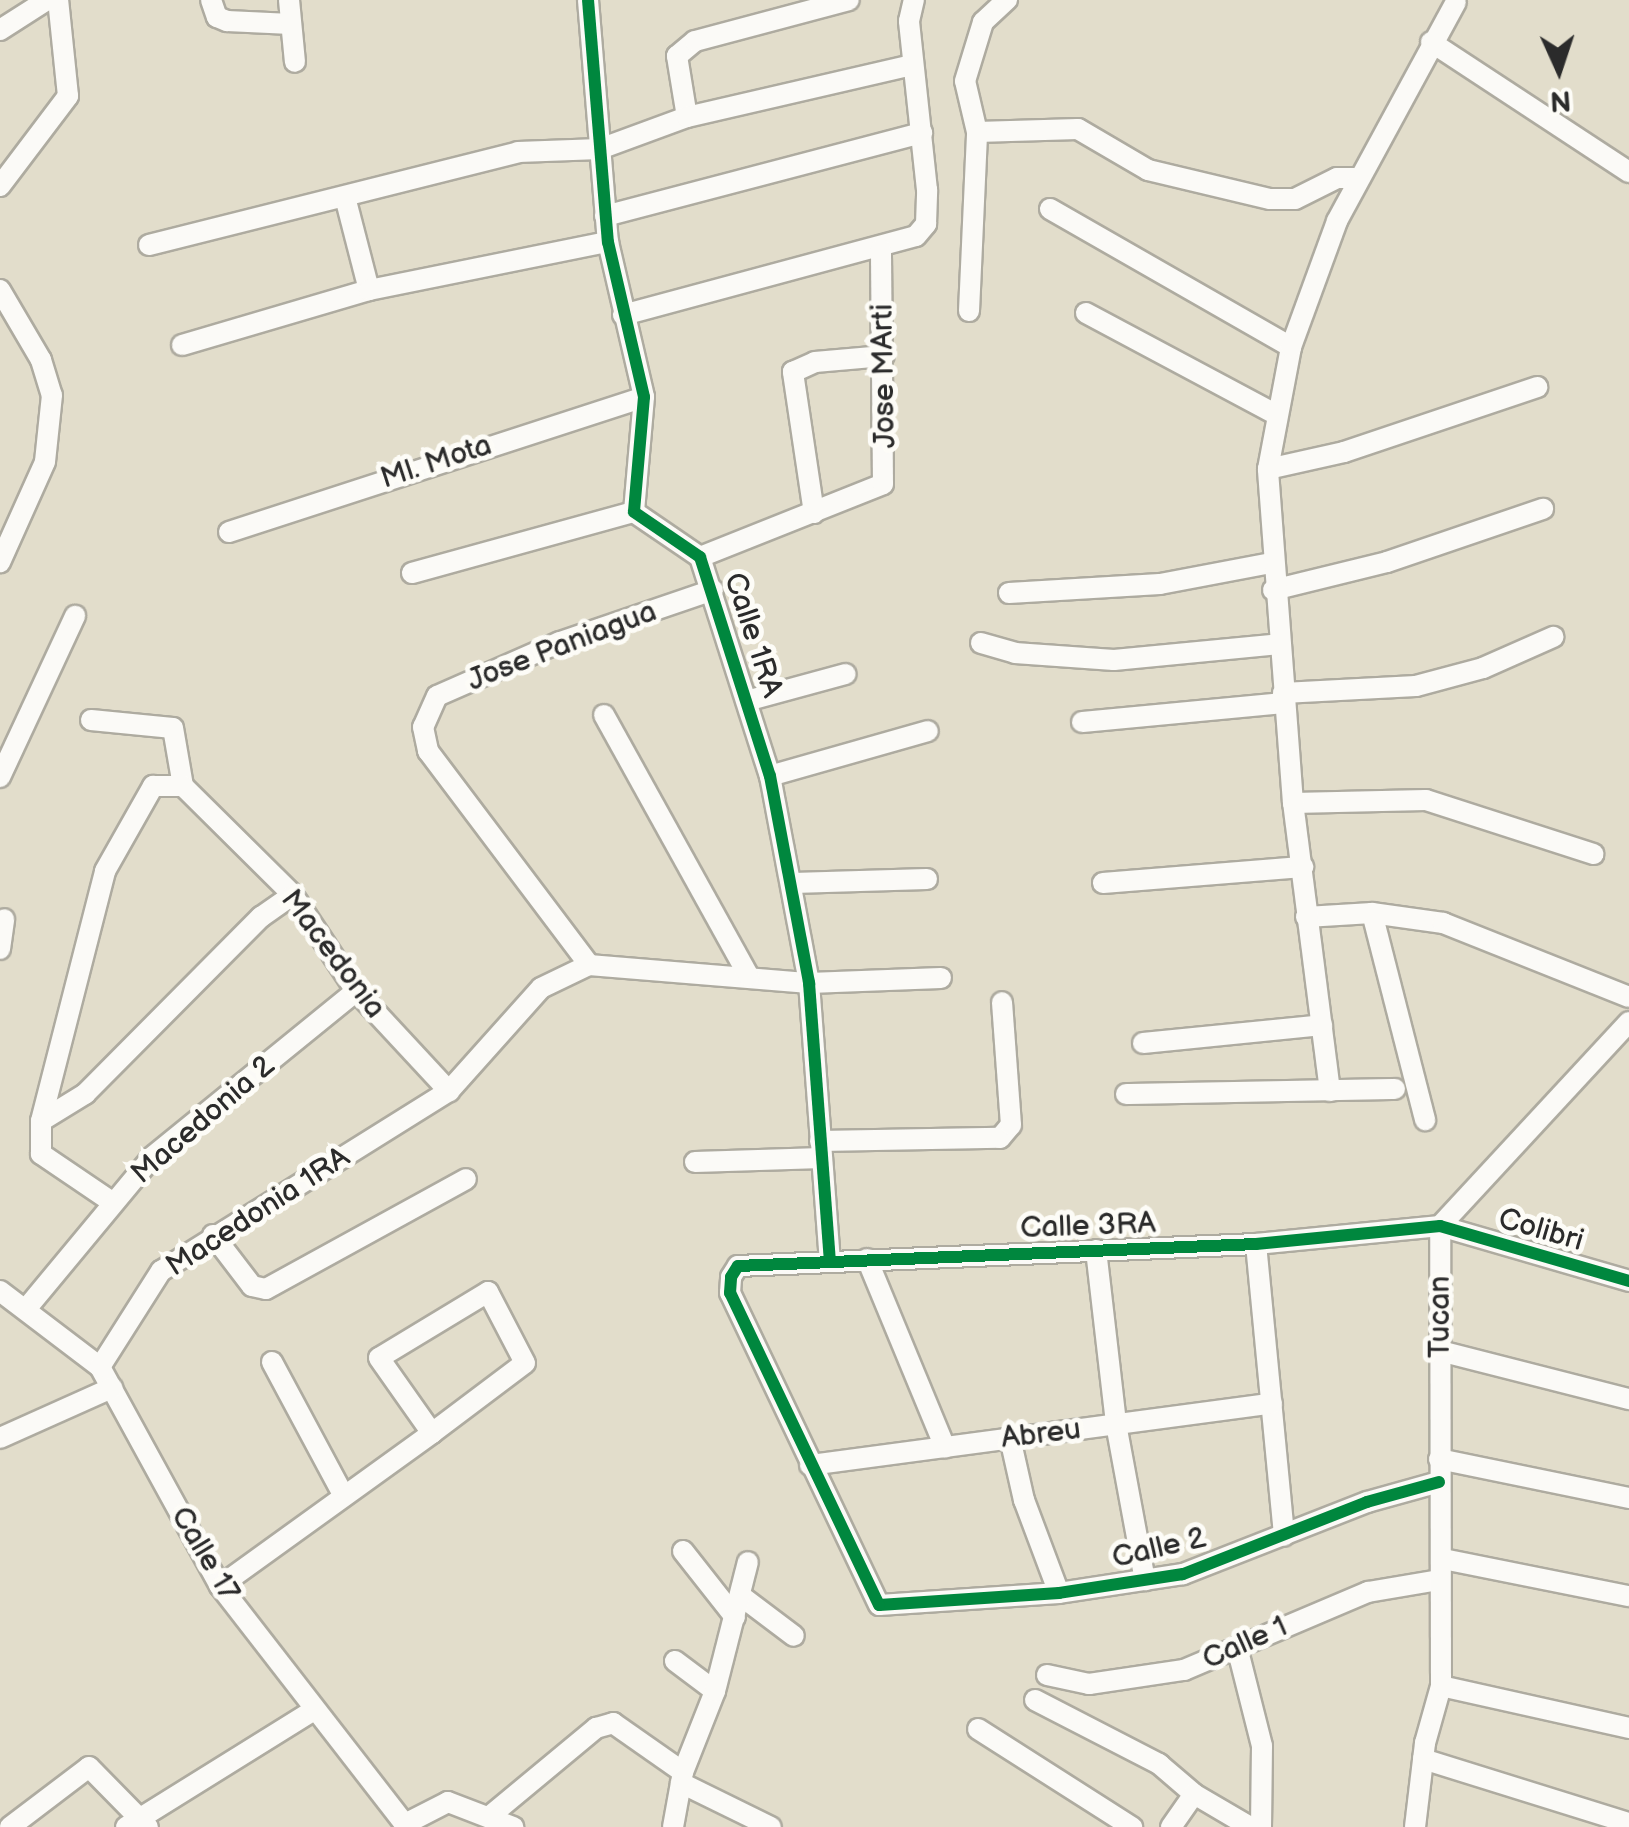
<!DOCTYPE html>
<html>
<head>
<meta charset="utf-8">
<style>
  body { margin:0 }
  #map { position:relative; width:1629px; height:1827px; overflow:hidden; background:#e2ddcb; font-family:"Balsamiq Sans",sans-serif }
  div>[style] { position:absolute }
  .roads { filter:drop-shadow(2px 0 #aeaba0) drop-shadow(-2px 0 #aeaba0) drop-shadow(0 2px #aeaba0) drop-shadow(0 -2px #aeaba0) }
  .street>* { height:20px; margin:-10px; padding:0 10px; transform-origin:10px; border-radius:10px; background:#fbfaf7 }
  .cycleway>* { height:12px; margin:-6px; padding:0 6px; transform-origin:6px; border-radius:6px; background:#00873e }
  span { translate:-50% -50%; white-space:nowrap; text-align:center; line-height:1.15; -webkit-text-stroke:10px #fdfcf7; paint-order:stroke }
  .street-label { font-size:30px; color:#2b2b2b }
  .north { position:absolute; left:1509px; top:20px; width:100px; height:100px; -webkit-text-stroke:8px #fdfcf7; paint-order:stroke; rotate:177deg; font-size:28px; font-weight:700; line-height:40px; text-align:center; color:#2b2b2b }
  .north::after { content:''; display:block; margin:auto; width:35px; height:45px; background:#2b2b2b; clip-path:polygon(50% 0,100% 100%,50% 72%,0 100%) }
</style>
</head>
<body>
<div id="map">
  <div class="roads">
    <div class="street">
      <div style="left:211px;top:0;width:18px;rotate:71deg"></div>
      <div style="left:217px;top:17px;width:11px;rotate:22deg"></div>
      <div style="left:227px;top:21px;width:64px;rotate:2.7deg"></div>
      <div style="left:289px;top:0;width:62px;rotate:84.5deg"></div>
      <div style="left:588px;top:0;width:243px;rotate:85.3deg"></div>
      <div style="left:608px;top:242px;width:159px;rotate:76.9deg"></div>
      <div style="left:644px;top:397px;width:115px;rotate:95deg"></div>
      <div style="left:634px;top:512px;width:80px;rotate:34.3deg"></div>
      <div style="left:700px;top:557px;width:230px;rotate:72.3deg"></div>
      <div style="left:770px;top:776px;width:211px;rotate:79.3deg"></div>
      <div style="left:809px;top:983px;width:279px;rotate:85.7deg"></div>
      <div style="left:0;top:30px;width:56px;rotate:-32.6deg"></div>
      <div style="left:1431px;top:42px;width:237px;rotate:33.3deg"></div>
      <div style="left:687px;top:117px;width:62px;rotate:-99.3deg"></div>
      <div style="left:677px;top:56px;width:23px;rotate:-40deg"></div>
      <div style="left:695px;top:41px;width:159px;rotate:-14.9deg"></div>
      <div style="left:977px;top:132px;width:101px;rotate:-1.7deg"></div>
      <div style="left:1078px;top:129px;width:81px;rotate:30.4deg"></div>
      <div style="left:1148px;top:170px;width:125px;rotate:13.4deg"></div>
      <div style="left:1270px;top:199px;width:25px"></div>
      <div style="left:1295px;top:199px;width:47px;rotate:-26.6deg"></div>
      <div style="left:1337px;top:178px;width:19px"></div>
      <div style="left:0;top:186px;width:113px;rotate:-52.9deg"></div>
      <div style="left:68px;top:96px;width:97px;rotate:-95.9deg"></div>
      <div style="left:345px;top:197px;width:96px;rotate:75.5deg"></div>
      <div style="left:1050px;top:209px;width:278px;rotate:29.8deg"></div>
      <div style="left:605px;top:216px;width:328px;rotate:-14.7deg"></div>
      <div style="left:149px;top:245px;width:381px;rotate:-14.1deg"></div>
      <div style="left:518px;top:152px;width:82px;rotate:-2.1deg"></div>
      <div style="left:600px;top:149px;width:93px;rotate:-20.2deg"></div>
      <div style="left:687px;top:117px;width:231px;rotate:-13deg"></div>
      <div style="left:0;top:290px;width:81px;rotate:59.6deg"></div>
      <div style="left:41px;top:360px;width:37px;rotate:73deg"></div>
      <div style="left:52px;top:395px;width:67px;rotate:96deg"></div>
      <div style="left:45px;top:462px;width:110px;rotate:114.2deg"></div>
      <div style="left:969px;top:311px;width:179px;rotate:-87.4deg"></div>
      <div style="left:977px;top:132px;width:52px;rotate:-103.2deg"></div>
      <div style="left:965px;top:81px;width:62px;rotate:-73deg"></div>
      <div style="left:983px;top:22px;width:33px;rotate:-43deg"></div>
      <div style="left:1086px;top:313px;width:214px;rotate:28.1deg"></div>
      <div style="left:623px;top:315px;width:303px;rotate:-15.1deg"></div>
      <div style="left:916px;top:236px;width:16px;rotate:-50deg"></div>
      <div style="left:926px;top:224px;width:34px;rotate:-88deg"></div>
      <div style="left:927px;top:190px;width:170px;rotate:-96.1deg"></div>
      <div style="left:909px;top:21px;width:22px;rotate:-77deg"></div>
      <div style="left:182px;top:345px;width:195px;rotate:-16.4deg"></div>
      <div style="left:369px;top:290px;width:244px;rotate:-11.4deg"></div>
      <div style="left:1268px;top:469px;width:78px;rotate:-12.6deg"></div>
      <div style="left:1344px;top:452px;width:204px;rotate:-18.6deg"></div>
      <div style="left:814px;top:513px;width:143px;rotate:-98.5deg"></div>
      <div style="left:793px;top:372px;width:24px;rotate:-24deg"></div>
      <div style="left:815px;top:362px;width:69px;rotate:-5deg"></div>
      <div style="left:229px;top:532px;width:436px;rotate:-18deg"></div>
      <div style="left:700px;top:557px;width:197px;rotate:-21.7deg"></div>
      <div style="left:883px;top:484px;width:235px;rotate:-90.5deg"></div>
      <div style="left:412px;top:573px;width:230px;rotate:-15.4deg"></div>
      <div style="left:713px;top:590px;width:162px;rotate:161.2deg"></div>
      <div style="left:560px;top:642px;width:134px;rotate:156.3deg"></div>
      <div style="left:437px;top:696px;width:34px;rotate:114deg"></div>
      <div style="left:423px;top:727px;width:25px;rotate:78deg"></div>
      <div style="left:428px;top:751px;width:268px;rotate:53deg"></div>
      <div style="left:589px;top:965px;width:221px;rotate:4.7deg"></div>
      <div style="left:809px;top:983px;width:132px;rotate:-2.2deg"></div>
      <div style="left:1273px;top:590px;width:117px;rotate:-13.8deg"></div>
      <div style="left:1387px;top:562px;width:165px;rotate:-18.8deg"></div>
      <div style="left:1009px;top:593px;width:151px;rotate:-3.4deg"></div>
      <div style="left:1160px;top:584px;width:113px;rotate:-10.7deg"></div>
      <div style="left:981px;top:643px;width:35px;rotate:16deg"></div>
      <div style="left:1015px;top:653px;width:99px;rotate:4deg"></div>
      <div style="left:1114px;top:660px;width:166px;rotate:-5.5deg"></div>
      <div style="left:1283px;top:693px;width:133px;rotate:-3deg"></div>
      <div style="left:1416px;top:686px;width:69px;rotate:-15deg"></div>
      <div style="left:1483px;top:668px;width:77px;rotate:-23.9deg"></div>
      <div style="left:750px;top:700px;width:99px;rotate:-15.2deg"></div>
      <div style="left:604px;top:715px;width:299px;rotate:61deg"></div>
      <div style="left:91px;top:720px;width:82px;rotate:5.6deg"></div>
      <div style="left:173px;top:728px;width:59px;rotate:80.2deg"></div>
      <div style="left:1082px;top:722px;width:203px;rotate:-5.4deg"></div>
      <div style="left:770px;top:776px;width:164px;rotate:-15.9deg"></div>
      <div style="left:0;top:777px;width:178px;rotate:-65deg"></div>
      <div style="left:1293px;top:803px;width:133px;rotate:-1.3deg"></div>
      <div style="left:1426px;top:800px;width:176px;rotate:17.9deg"></div>
      <div style="left:793px;top:883px;width:134px;rotate:-1.7deg"></div>
      <div style="left:1103px;top:883px;width:201px;rotate:-4.6deg"></div>
      <div style="left:1372px;top:913px;width:214px;rotate:75.6deg"></div>
      <div style="left:1306px;top:917px;width:66px;rotate:-3.5deg"></div>
      <div style="left:1372px;top:913px;width:72px;rotate:8deg"></div>
      <div style="left:1443px;top:923px;width:200px;rotate:21.7deg"></div>
      <div style="left:0;top:949px;width:30px;rotate:-82deg"></div>
      <div style="left:1143px;top:1043px;width:180px;rotate:-5.7deg"></div>
      <div style="left:1330px;top:1091px;width:290px;rotate:-97.3deg"></div>
      <div style="left:1293px;top:803px;width:335px;rotate:-94.3deg"></div>
      <div style="left:1268px;top:469px;width:124px;rotate:-79.3deg"></div>
      <div style="left:1291px;top:347px;width:134px;rotate:-69.9deg"></div>
      <div style="left:1337px;top:221px;width:249px;rotate:-61.5deg"></div>
      <div style="left:1126px;top:1094px;width:269px;rotate:-1.1deg"></div>
      <div style="left:41px;top:1121px;width:52px;rotate:-31.5deg"></div>
      <div style="left:85px;top:1094px;width:250px;rotate:-45.2deg"></div>
      <div style="left:261px;top:917px;width:39px;rotate:-35deg"></div>
      <div style="left:820px;top:1141px;width:180px;rotate:-1deg"></div>
      <div style="left:1000px;top:1138px;width:17px;rotate:-50deg"></div>
      <div style="left:1011px;top:1125px;width:123px;rotate:-94.2deg"></div>
      <div style="left:695px;top:1162px;width:127px;rotate:-1.8deg"></div>
      <div style="left:112px;top:1202px;width:86px;rotate:-145.9deg"></div>
      <div style="left:41px;top:1154px;width:33px;rotate:-90deg"></div>
      <div style="left:41px;top:1121px;width:258px;rotate:-75.6deg"></div>
      <div style="left:105px;top:871px;width:98px;rotate:-60.5deg"></div>
      <div style="left:153px;top:786px;width:30px"></div>
      <div style="left:183px;top:786px;width:155px;rotate:44.7deg"></div>
      <div style="left:293px;top:895px;width:115px;rotate:56.7deg"></div>
      <div style="left:356px;top:991px;width:137px;rotate:47.1deg"></div>
      <div style="left:213px;top:1235px;width:64px;rotate:52.6deg"></div>
      <div style="left:252px;top:1286px;width:14px;rotate:12deg"></div>
      <div style="left:266px;top:1289px;width:228px;rotate:-28.8deg"></div>
      <div style="left:1256px;top:1244px;width:293px;rotate:84.5deg"></div>
      <div style="left:1096px;top:1250px;width:175px;rotate:83.4deg"></div>
      <div style="left:1116px;top:1424px;width:159px;rotate:79.5deg"></div>
      <div style="left:867px;top:1259px;width:204px;rotate:67.5deg"></div>
      <div style="left:0;top:1291px;width:126px;rotate:37.2deg"></div>
      <div style="left:100px;top:1367px;width:250px;rotate:61.3deg"></div>
      <div style="left:220px;top:1586px;width:305px;rotate:52.2deg"></div>
      <div style="left:26px;top:1309px;width:197px;rotate:-50.3deg"></div>
      <div style="left:152px;top:1157px;width:263px;rotate:-39.1deg"></div>
      <div style="left:1440px;top:1351px;width:195px;rotate:14.3deg"></div>
      <div style="left:272px;top:1362px;width:152px;rotate:61.8deg"></div>
      <div style="left:100px;top:1367px;width:114px;rotate:-57.6deg"></div>
      <div style="left:161px;top:1271px;width:340px;rotate:-32deg"></div>
      <div style="left:449px;top:1091px;width:138px;rotate:-48.2deg"></div>
      <div style="left:541px;top:988px;width:53px;rotate:-25.6deg"></div>
      <div style="left:0;top:1438px;width:123px;rotate:-24.1deg"></div>
      <div style="left:1010px;top:1438px;width:64px;rotate:77.3deg"></div>
      <div style="left:1024px;top:1500px;width:99px;rotate:69.4deg"></div>
      <div style="left:1439px;top:1459px;width:194px;rotate:11.6deg"></div>
      <div style="left:810px;top:1465px;width:466px;rotate:-7.6deg"></div>
      <div style="left:1439px;top:1482px;width:75px;rotate:164.5deg"></div>
      <div style="left:1367px;top:1502px;width:198px;rotate:158.6deg"></div>
      <div style="left:1183px;top:1574px;width:125px;rotate:171.3deg"></div>
      <div style="left:1059px;top:1593px;width:180px;rotate:176.2deg"></div>
      <div style="left:879px;top:1605px;width:346px;rotate:-115.5deg"></div>
      <div style="left:730px;top:1293px;width:16px;rotate:-86deg"></div>
      <div style="left:731px;top:1277px;width:13px;rotate:-58deg"></div>
      <div style="left:738px;top:1266px;width:518px;rotate:-2.43deg"></div>
      <div style="left:1256px;top:1244px;width:185px;rotate:-5.6deg"></div>
      <div style="left:1440px;top:1226px;width:197px;rotate:16.2deg"></div>
      <div style="left:683px;top:1551px;width:84px;rotate:51.8deg"></div>
      <div style="left:1443px;top:1559px;width:190px;rotate:11.3deg"></div>
      <div style="left:220px;top:1586px;width:261px;rotate:-35.8deg"></div>
      <div style="left:432px;top:1433px;width:116px;rotate:-37deg"></div>
      <div style="left:525px;top:1363px;width:80px;rotate:-117.5deg"></div>
      <div style="left:488px;top:1292px;width:127px;rotate:148.8deg"></div>
      <div style="left:379px;top:1358px;width:92px;rotate:54.8deg"></div>
      <div style="left:741px;top:1596px;width:66px;rotate:37deg"></div>
      <div style="left:1238px;top:1651px;width:98px;rotate:75.8deg"></div>
      <div style="left:1262px;top:1746px;width:81px;rotate:90.7deg"></div>
      <div style="left:675px;top:1661px;width:50px;rotate:36.9deg"></div>
      <div style="left:1047px;top:1675px;width:43px;rotate:12.1deg"></div>
      <div style="left:1089px;top:1684px;width:96px;rotate:-8.4deg"></div>
      <div style="left:1184px;top:1670px;width:200px;rotate:-23deg"></div>
      <div style="left:1368px;top:1592px;width:72px;rotate:-9.6deg"></div>
      <div style="left:1441px;top:1686px;width:193px;rotate:12.6deg"></div>
      <div style="left:1035px;top:1700px;width:140px;rotate:27.3deg"></div>
      <div style="left:1159px;top:1764px;width:46px;rotate:40.6deg"></div>
      <div style="left:1194px;top:1794px;width:65px;rotate:30.5deg"></div>
      <div style="left:978px;top:1729px;width:183px;rotate:32.5deg"></div>
      <div style="left:1423px;top:1759px;width:216px;rotate:17.3deg"></div>
      <div style="left:681px;top:1783px;width:100px;rotate:26.1deg"></div>
      <div style="left:490px;top:1816px;width:138px;rotate:-39.7deg"></div>
      <div style="left:596px;top:1728px;width:18px;rotate:-16deg"></div>
      <div style="left:613px;top:1723px;width:85px;rotate:35deg"></div>
      <div style="left:405px;top:1824px;width:48px;rotate:-27.1deg"></div>
      <div style="left:448px;top:1802px;width:70px;rotate:21deg"></div>
      <div style="left:10px;top:1827px;width:99px;rotate:-37.2deg"></div>
      <div style="left:89px;top:1767px;width:84px;rotate:45.5deg"></div>
      <div style="left:126px;top:1827px;width:221px;rotate:-31.9deg"></div>
      <div style="left:673px;top:1827px;width:56px;rotate:-79.7deg"></div>
      <div style="left:683px;top:1772px;width:87px;rotate:-68.4deg"></div>
      <div style="left:715px;top:1691px;width:133px;rotate:-75.7deg"></div>
      <div style="left:1171px;top:1827px;width:40px;rotate:-55.1deg"></div>
      <div style="left:1415px;top:1827px;width:85px;rotate:-83.2deg"></div>
      <div style="left:1425px;top:1743px;width:59px;rotate:-74.3deg"></div>
      <div style="left:1441px;top:1686px;width:460px;rotate:-90.1deg"></div>
      <div style="left:1440px;top:1226px;width:278px;rotate:-47.2deg"></div>
    </div>
  </div>
  <div class="cycleway">
    <div style="left:588px;top:0;width:243px;rotate:85.3deg"></div>
    <div style="left:608px;top:242px;width:159px;rotate:76.9deg"></div>
    <div style="left:644px;top:397px;width:115px;rotate:95deg"></div>
    <div style="left:634px;top:512px;width:80px;rotate:34.3deg"></div>
    <div style="left:700px;top:557px;width:230px;rotate:72.3deg"></div>
    <div style="left:770px;top:776px;width:211px;rotate:79.3deg"></div>
    <div style="left:809px;top:983px;width:279px;rotate:85.7deg"></div>
    <div style="left:1439px;top:1482px;width:75px;rotate:164.5deg"></div>
    <div style="left:1367px;top:1502px;width:198px;rotate:158.6deg"></div>
    <div style="left:1183px;top:1574px;width:125px;rotate:171.3deg"></div>
    <div style="left:1059px;top:1593px;width:180px;rotate:176.2deg"></div>
    <div style="left:879px;top:1605px;width:346px;rotate:-115.5deg"></div>
    <div style="left:730px;top:1293px;width:16px;rotate:-86deg"></div>
    <div style="left:731px;top:1277px;width:13px;rotate:-58deg"></div>
    <div style="left:738px;top:1266px;width:518px;rotate:-2.43deg"></div>
    <div style="left:1256px;top:1244px;width:185px;rotate:-5.6deg"></div>
    <div style="left:1440px;top:1226px;width:197px;rotate:16.2deg"></div>
  </div>
  <div class="street-label">
    <span style="left:884px;top:376px;rotate:-91deg">Jose MArti</span>
    <span style="left:436px;top:462px;rotate:-18deg">Ml. Mota</span>
    <span style="left:753px;top:635px;rotate:72deg">Calle 1RA</span>
    <span style="left:562px;top:646px;rotate:-21deg">Jose Paniagua</span>
    <span style="left:333px;top:954px;rotate:53deg">Macedonia</span>
    <span style="left:203px;top:1120px;rotate:-41deg">Macedonia 2</span>
    <span style="left:258px;top:1212px;rotate:-33deg">Macedonia 1RA</span>
    <span style="left:1088px;top:1226px;rotate:-2deg">Calle 3RA</span>
    <span style="left:1541px;top:1230px;rotate:16deg">Colibri</span>
    <span style="left:1440px;top:1317px;rotate:-90deg">Tucan</span>
    <span style="left:1041px;top:1434px;rotate:-7deg">Abreu</span>
    <span style="left:1159px;top:1548px;rotate:-13deg">Calle 2</span>
    <span style="left:205px;top:1554px;rotate:59deg">Calle 17</span>
    <span style="left:1245px;top:1643px;rotate:-24deg">Calle 1</span>
  </div>
  <div class="north">N</div>
</div>
</body>
</html>
